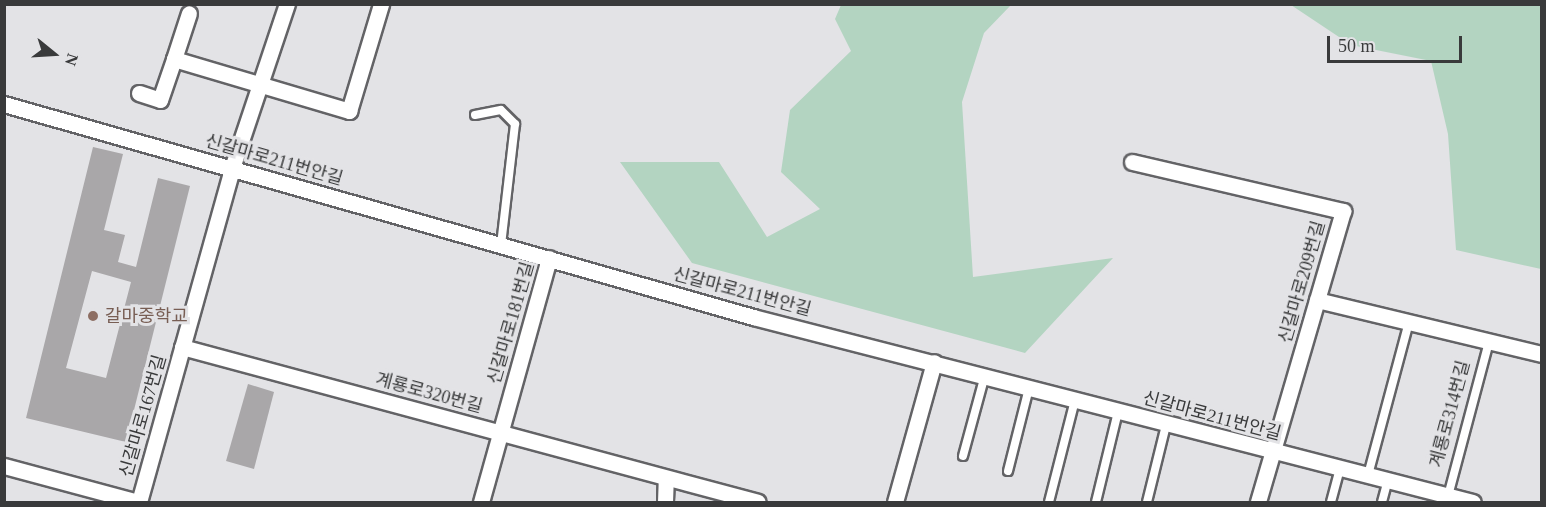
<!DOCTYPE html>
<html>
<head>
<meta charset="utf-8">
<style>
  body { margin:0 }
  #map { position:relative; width:1546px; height:507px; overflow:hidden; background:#e3e3e6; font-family:"Times New Roman","Noto Sans KR",serif }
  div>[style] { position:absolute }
  .green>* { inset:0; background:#b3d4c1 }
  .building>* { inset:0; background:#a9a7a9 }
  .roads { filter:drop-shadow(2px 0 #636366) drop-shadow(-2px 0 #636366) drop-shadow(0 2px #636366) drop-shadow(0 -2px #636366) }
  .service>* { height:8px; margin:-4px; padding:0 4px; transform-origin:4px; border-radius:4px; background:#fff }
  .minor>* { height:15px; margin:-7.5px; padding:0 7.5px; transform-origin:7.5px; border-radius:7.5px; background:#fff }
  .dots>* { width:16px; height:16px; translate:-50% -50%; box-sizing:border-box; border:3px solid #e3e3e6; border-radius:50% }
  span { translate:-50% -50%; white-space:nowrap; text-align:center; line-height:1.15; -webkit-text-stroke:6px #e3e3e6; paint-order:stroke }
  .street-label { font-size:18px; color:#393a3b }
  .education-label { font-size:18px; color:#785e54 }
  .left { translate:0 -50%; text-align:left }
  .frame { position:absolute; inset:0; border:6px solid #393a3b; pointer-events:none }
  .north { position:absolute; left:24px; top:24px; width:60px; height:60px; -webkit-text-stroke:4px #e3e3e6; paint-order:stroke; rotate:108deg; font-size:16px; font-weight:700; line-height:24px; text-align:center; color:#393a3b }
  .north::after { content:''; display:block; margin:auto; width:21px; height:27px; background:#393a3b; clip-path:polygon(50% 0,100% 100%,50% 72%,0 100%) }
  .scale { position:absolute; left:1327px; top:36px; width:135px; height:27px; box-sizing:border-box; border:3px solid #393a3b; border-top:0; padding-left:8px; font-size:18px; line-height:21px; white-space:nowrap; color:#393a3b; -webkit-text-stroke:4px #e3e3e6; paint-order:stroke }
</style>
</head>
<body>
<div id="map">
  <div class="green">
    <div style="clip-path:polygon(841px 5px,1011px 5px,984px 33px,962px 102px,973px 277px,1113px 258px,1025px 353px,692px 263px,620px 162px,719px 162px,767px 237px,820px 209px,781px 172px,790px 110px,851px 51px,835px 19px)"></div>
    <div style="clip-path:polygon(1291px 5px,1541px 5px,1541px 269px,1456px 250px,1448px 134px,1431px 61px,1351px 45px)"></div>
  </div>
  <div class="building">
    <div style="clip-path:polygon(evenodd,93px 147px,123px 154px,104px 230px,125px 235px,118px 262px,136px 267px,158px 178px,190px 186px,126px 442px,26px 418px,93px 147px,92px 271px,131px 282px,106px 378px,66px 368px,92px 271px)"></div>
    <div style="clip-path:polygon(248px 384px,274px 392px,254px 469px,226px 461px)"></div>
  </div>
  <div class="roads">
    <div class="service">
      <div style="left:475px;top:115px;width:26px;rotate:-11deg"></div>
      <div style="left:501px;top:110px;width:20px;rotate:45deg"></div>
      <div style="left:515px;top:124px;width:122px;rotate:96.6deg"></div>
      <div style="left:963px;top:456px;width:84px;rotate:-74.8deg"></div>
      <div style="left:1008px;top:471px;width:86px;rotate:-75.8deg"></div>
      <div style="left:1368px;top:475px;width:158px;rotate:-75deg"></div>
      <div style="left:1448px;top:496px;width:159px;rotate:-75.1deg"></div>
      <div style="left:1049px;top:502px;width:105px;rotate:-75.7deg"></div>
      <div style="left:1096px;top:502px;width:93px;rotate:-76.3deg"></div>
      <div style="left:1147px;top:502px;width:79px;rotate:-76.1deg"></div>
      <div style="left:1331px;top:502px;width:34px;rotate:-75deg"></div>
      <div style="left:1382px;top:502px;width:23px;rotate:-75deg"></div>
    </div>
    <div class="minor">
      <div style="left:174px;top:59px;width:48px;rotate:-71.9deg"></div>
      <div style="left:139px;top:93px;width:22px;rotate:18deg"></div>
      <div style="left:160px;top:100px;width:43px;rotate:-71.1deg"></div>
      <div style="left:174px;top:59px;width:183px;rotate:16.5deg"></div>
      <div style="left:349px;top:111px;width:112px;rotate:-73.3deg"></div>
      <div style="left:4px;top:104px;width:779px;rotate:15.87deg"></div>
      <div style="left:753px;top:317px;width:743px;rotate:14.41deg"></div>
      <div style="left:1132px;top:162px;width:217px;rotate:13.1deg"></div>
      <div style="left:1343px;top:211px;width:303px;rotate:106.3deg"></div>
      <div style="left:1317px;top:300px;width:231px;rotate:13.5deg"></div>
      <div style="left:182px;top:347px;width:596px;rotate:15.06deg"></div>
      <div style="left:4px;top:466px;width:139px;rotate:15deg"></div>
      <div style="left:139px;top:502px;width:347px;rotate:-74.4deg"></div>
      <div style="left:232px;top:168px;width:173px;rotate:-71.5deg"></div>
      <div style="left:481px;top:502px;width:253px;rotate:-74.4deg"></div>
      <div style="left:665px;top:502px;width:24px;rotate:-88deg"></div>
      <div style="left:895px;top:502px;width:145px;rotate:-74.4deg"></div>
    </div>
  </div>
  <div class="dots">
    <div style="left:93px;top:316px;background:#8d6e63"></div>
  </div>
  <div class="street-label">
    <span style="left:274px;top:160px;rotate:16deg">신갈마로211번안길</span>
    <span style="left:1302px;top:282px;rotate:-74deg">신갈마로209번길</span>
    <span style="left:742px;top:292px;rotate:15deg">신갈마로211번안길</span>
    <span style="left:511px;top:323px;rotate:-74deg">신갈마로181번길</span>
    <span style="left:429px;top:393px;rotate:15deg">계룡로320번길</span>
    <span style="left:1450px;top:414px;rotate:-75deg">계룡로314번길</span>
    <span style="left:143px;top:416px;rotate:-74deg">신갈마로167번길</span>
    <span style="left:1212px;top:416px;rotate:15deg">신갈마로211번안길</span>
  </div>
  <div class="education-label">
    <span class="left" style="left:105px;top:316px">갈마중학교</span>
  </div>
  <div class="frame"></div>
  <div class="north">N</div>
  <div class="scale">50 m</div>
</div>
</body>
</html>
